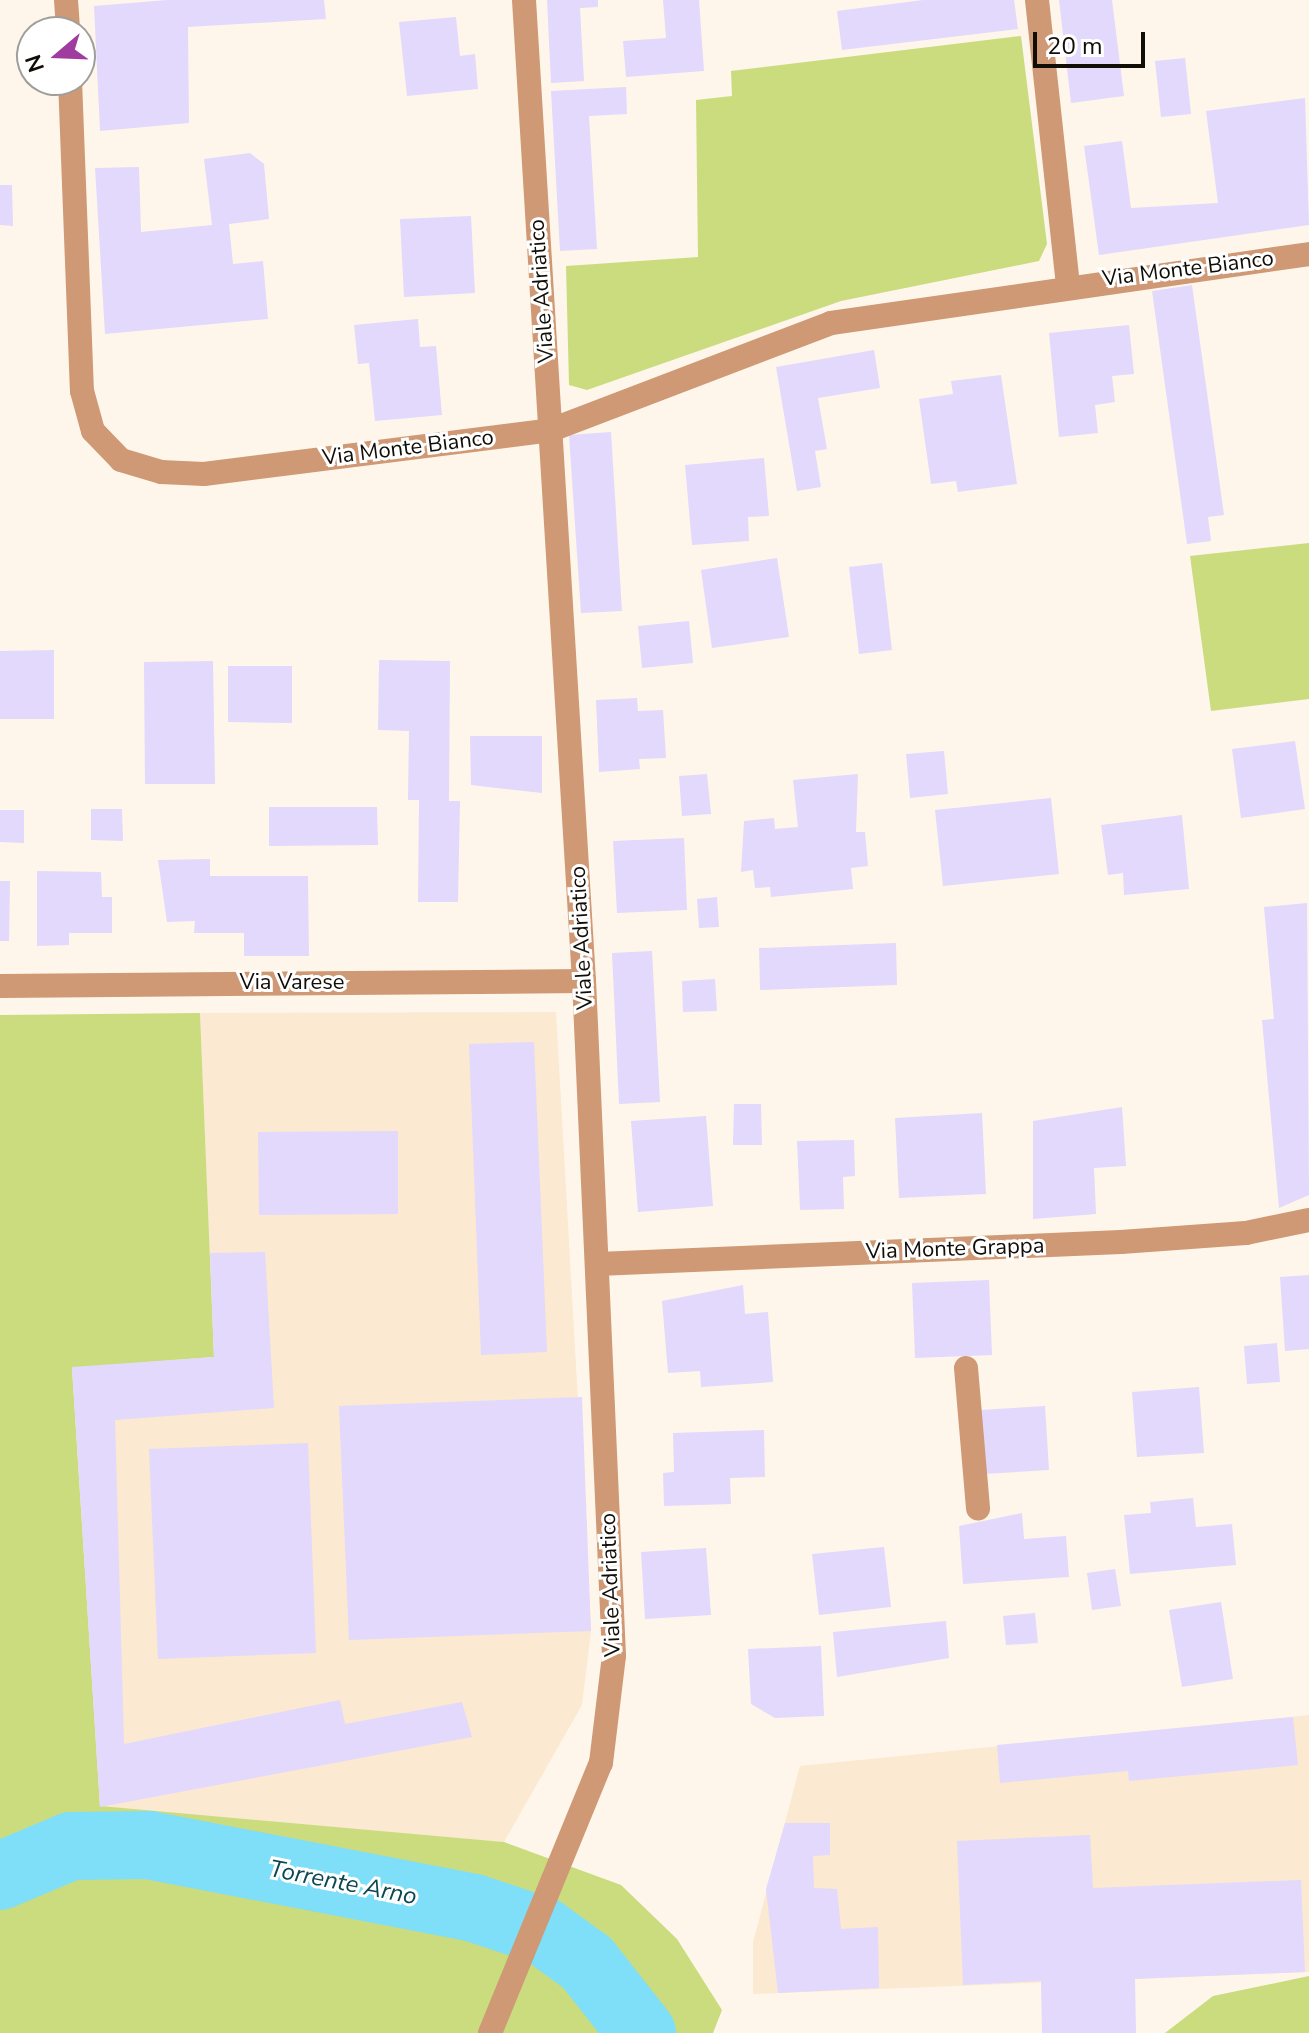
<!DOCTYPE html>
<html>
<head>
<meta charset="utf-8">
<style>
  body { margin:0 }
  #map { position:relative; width:1309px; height:2033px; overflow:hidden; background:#fef6eb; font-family:"Nunito Sans",sans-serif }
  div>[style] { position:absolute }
  .built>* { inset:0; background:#fbe9d1 }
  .green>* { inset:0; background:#cadc7e }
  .river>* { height:68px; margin:-34px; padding:0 34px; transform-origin:34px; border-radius:34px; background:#7fdef8 }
  .building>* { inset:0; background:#e2d9fc }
  .minor>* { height:24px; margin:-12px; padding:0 12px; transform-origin:12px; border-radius:12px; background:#ce9974 }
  span { translate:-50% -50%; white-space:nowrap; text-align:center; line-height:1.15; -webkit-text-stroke:6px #fff; paint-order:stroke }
  .street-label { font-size:22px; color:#110d07 }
  .water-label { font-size:24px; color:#0d4754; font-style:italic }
  .north { position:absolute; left:16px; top:16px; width:80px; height:80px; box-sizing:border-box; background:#fff; border:2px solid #a09e9c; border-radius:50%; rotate:251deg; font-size:22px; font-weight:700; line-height:32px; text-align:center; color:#110d07 }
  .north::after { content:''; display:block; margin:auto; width:28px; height:36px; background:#a03ba0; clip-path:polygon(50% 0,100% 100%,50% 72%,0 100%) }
  .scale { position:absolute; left:1033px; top:32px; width:112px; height:36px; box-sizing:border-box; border:4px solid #110d07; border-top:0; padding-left:10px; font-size:24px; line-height:28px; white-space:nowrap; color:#110d07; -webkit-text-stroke:6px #fff; paint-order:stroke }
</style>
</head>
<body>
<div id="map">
  <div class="built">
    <div style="clip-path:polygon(556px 1012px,591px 1631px,582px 1705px,504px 1842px,100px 1807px,72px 1367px,214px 1357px,200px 1013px)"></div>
    <div style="clip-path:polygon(1309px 1715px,1309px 1972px,753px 1994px,753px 1942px,800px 1766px)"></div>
  </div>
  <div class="green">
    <div style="clip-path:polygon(1021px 36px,1047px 244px,1039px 261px,841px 301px,587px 390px,569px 385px,566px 266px,698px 257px,696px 100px,732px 96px,731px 71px)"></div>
    <div style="clip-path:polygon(1309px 543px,1309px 699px,1211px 711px,1190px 556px)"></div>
    <div style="clip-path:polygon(200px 1013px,214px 1357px,72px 1368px,100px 1806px,504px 1842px,621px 1885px,677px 1939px,722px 2010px,713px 2033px,0 2033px,0 1015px)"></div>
    <div style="clip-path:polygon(1309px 1976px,1309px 2033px,1165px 2033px,1213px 1996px)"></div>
  </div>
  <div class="river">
    <div style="left:0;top:1876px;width:77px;rotate:-22.9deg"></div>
    <div style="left:71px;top:1846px;width:77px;rotate:-0.7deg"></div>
    <div style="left:148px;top:1845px;width:332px;rotate:10.9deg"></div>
    <div style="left:474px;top:1908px;width:73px;rotate:18.4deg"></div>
    <div style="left:543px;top:1931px;width:54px;rotate:36deg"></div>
    <div style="left:587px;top:1963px;width:89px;rotate:51.8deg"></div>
  </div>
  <div class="building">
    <div style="clip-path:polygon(167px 0,324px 0,326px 19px,188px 27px,189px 123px,100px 131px,94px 6px)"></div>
    <div style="clip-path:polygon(547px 0,598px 0,598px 7px,580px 8px,584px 81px,551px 83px)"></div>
    <div style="clip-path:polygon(663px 0,699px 0,704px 71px,626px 77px,623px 41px,666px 38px)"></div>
    <div style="clip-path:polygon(923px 0,1014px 0,1018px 29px,842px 50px,837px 11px)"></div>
    <div style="clip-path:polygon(1059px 0,1112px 0,1124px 96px,1071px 103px)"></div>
    <div style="clip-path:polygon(456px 17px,460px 56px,475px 54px,478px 89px,407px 96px,399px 22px)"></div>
    <div style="clip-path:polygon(1185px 58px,1191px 114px,1161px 117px,1155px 61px)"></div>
    <div style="clip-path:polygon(626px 87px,627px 114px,589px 116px,597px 249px,560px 251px,551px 91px)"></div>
    <div style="clip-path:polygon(1305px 98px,1309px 225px,1099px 255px,1084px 146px,1122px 141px,1131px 208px,1218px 203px,1206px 111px)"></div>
    <div style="clip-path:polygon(250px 153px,264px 164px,269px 219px,229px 224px,233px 264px,263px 261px,268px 319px,105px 334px,95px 168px,139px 167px,141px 232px,212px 225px,204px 159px)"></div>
    <div style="clip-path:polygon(0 185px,12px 185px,13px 226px,0 225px)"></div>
    <div style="clip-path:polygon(471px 216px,475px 293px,404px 297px,400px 219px)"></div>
    <div style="clip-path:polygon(1192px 285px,1224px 515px,1208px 517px,1211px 541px,1187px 544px,1152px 291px)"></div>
    <div style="clip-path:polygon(418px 319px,420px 347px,436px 346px,442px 415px,375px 421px,369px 363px,358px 364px,354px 325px)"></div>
    <div style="clip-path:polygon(1129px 325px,1134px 374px,1112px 376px,1115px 402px,1095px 405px,1098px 433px,1059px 437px,1049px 333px)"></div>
    <div style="clip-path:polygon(874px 350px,880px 388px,818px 398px,827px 449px,815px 451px,821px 487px,797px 491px,776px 367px)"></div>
    <div style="clip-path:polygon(1001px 375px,1017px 484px,958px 492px,956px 481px,931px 484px,919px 399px,953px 394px,951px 381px)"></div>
    <div style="clip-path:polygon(611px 432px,622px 611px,581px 613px,569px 435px)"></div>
    <div style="clip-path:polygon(764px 458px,769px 516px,748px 517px,749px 541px,692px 545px,685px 465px)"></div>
    <div style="clip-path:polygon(777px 558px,789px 637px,712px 648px,701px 570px)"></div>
    <div style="clip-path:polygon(882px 563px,892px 650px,859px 654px,849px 567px)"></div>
    <div style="clip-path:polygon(689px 621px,693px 663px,642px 668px,638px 626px)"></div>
    <div style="clip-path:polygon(54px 650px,54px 719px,0 719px,0 651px)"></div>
    <div style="clip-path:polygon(379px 660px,450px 661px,449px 801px,460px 801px,458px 902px,418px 902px,419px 800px,408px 800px,409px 731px,378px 730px)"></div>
    <div style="clip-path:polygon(213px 661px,215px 784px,145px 784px,144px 662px)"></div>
    <div style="clip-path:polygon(228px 666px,292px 666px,292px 723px,228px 722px)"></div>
    <div style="clip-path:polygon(637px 698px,638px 711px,663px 710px,666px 758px,639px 759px,640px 769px,599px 772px,596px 700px)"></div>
    <div style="clip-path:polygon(470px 736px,542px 736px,542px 793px,471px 785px)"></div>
    <div style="clip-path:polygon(1295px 741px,1305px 809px,1241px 818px,1232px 749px)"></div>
    <div style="clip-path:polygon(944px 751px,948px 794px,910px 798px,906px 754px)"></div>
    <div style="clip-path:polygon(707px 774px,711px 814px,682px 816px,679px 776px)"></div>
    <div style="clip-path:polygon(858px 774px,856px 832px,865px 832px,868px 866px,851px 868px,853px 889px,771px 897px,770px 887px,755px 888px,753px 870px,741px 872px,744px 821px,774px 818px,775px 829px,798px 827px,793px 780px)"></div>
    <div style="clip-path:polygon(1051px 798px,1059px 874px,943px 886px,935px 810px)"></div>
    <div style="clip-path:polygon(269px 807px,377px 807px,378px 845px,269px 846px)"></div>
    <div style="clip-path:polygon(91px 809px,122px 809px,123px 841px,91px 840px)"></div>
    <div style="clip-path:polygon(0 810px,24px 810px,24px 843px,0 842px)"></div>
    <div style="clip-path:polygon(1182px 815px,1189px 889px,1124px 895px,1123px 873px,1108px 875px,1101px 825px)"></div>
    <div style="clip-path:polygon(684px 838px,687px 910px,617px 913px,613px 841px)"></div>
    <div style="clip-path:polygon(210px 859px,210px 876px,308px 876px,309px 956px,244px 956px,244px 933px,194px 933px,195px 921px,167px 922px,158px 860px)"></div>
    <div style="clip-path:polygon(37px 871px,101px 872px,102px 897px,112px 897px,112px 933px,69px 933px,69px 945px,37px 946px)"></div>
    <div style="clip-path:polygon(0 881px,10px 881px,9px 941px,0 941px)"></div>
    <div style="clip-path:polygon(717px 897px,719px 927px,699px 928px,697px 899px)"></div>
    <div style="clip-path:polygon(1307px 903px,1309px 1195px,1279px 1208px,1262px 1020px,1274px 1019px,1264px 907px)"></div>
    <div style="clip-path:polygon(896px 943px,897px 985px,760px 990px,759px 948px)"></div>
    <div style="clip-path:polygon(652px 951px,660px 1102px,619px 1104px,612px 953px)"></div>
    <div style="clip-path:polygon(715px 979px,717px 1011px,683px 1012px,682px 981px)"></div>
    <div style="clip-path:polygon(534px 1042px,547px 1352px,481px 1355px,469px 1044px)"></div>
    <div style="clip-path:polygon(734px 1104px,761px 1104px,762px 1145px,733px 1145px)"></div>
    <div style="clip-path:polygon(1122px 1107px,1126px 1166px,1094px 1168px,1096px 1214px,1033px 1219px,1033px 1121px)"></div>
    <div style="clip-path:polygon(982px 1113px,986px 1194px,899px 1198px,895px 1118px)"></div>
    <div style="clip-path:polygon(706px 1116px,713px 1206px,638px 1212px,631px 1121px)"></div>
    <div style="clip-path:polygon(398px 1131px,398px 1214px,259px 1215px,258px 1132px)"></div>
    <div style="clip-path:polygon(854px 1140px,855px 1176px,843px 1177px,844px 1209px,800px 1210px,797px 1141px)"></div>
    <div style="clip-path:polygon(265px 1252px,274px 1408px,115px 1420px,124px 1744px,340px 1700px,345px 1724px,462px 1702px,472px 1737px,100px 1807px,72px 1367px,214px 1357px,210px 1253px)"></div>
    <div style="clip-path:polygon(1309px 1275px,1309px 1349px,1285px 1351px,1280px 1277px)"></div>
    <div style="clip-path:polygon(989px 1280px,992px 1355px,915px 1358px,912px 1283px)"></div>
    <div style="clip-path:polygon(743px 1285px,745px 1314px,768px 1312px,773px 1382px,701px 1387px,700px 1371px,668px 1373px,662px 1301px)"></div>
    <div style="clip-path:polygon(1277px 1343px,1280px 1382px,1247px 1384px,1244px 1346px)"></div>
    <div style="clip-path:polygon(1199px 1387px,1204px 1453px,1137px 1457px,1132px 1392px)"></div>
    <div style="clip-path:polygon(582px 1397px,591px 1631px,349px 1640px,339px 1406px)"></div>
    <div style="clip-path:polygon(1045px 1406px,1049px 1470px,984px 1474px,980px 1410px)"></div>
    <div style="clip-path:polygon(764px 1430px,765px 1477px,730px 1478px,731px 1504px,664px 1506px,663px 1473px,674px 1472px,673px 1433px)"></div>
    <div style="clip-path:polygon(308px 1443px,316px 1653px,158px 1659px,149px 1449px)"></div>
    <div style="clip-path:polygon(1193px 1498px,1196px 1527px,1232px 1524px,1236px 1565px,1130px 1574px,1124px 1515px,1151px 1513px,1150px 1502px)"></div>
    <div style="clip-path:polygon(1022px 1513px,1024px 1539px,1066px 1536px,1069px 1577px,963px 1584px,959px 1526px)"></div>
    <div style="clip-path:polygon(884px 1547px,891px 1607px,819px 1615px,812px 1554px)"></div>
    <div style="clip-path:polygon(706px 1548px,711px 1615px,645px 1619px,641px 1552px)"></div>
    <div style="clip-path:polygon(1115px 1569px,1121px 1606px,1092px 1610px,1087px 1573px)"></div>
    <div style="clip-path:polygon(1221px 1602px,1233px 1679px,1182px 1687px,1169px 1610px)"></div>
    <div style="clip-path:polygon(1035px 1613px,1038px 1643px,1006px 1645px,1003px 1616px)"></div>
    <div style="clip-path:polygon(946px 1621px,949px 1658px,837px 1677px,833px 1632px)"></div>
    <div style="clip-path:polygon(821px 1646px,824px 1716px,775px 1718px,751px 1704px,748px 1649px)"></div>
    <div style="clip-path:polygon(1293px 1717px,1298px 1765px,1129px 1781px,1128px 1771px,1000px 1783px,997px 1745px)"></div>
    <div style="clip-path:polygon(785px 1823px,830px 1823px,830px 1855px,813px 1856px,814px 1888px,837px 1889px,841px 1929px,878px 1927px,879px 1988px,778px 1993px,766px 1889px)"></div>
    <div style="clip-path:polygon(1090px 1835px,1093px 1888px,1301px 1880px,1305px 1972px,1135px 1979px,1136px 2033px,1042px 2033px,1041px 1981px,963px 1985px,957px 1841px)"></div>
  </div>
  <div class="minor">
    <div style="left:66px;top:0;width:32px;rotate:86deg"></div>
    <div style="left:1037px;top:0;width:286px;rotate:83.8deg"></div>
    <div style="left:70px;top:80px;width:311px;rotate:87.8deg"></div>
    <div style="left:82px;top:391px;width:41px;rotate:74.6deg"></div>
    <div style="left:93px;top:431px;width:40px;rotate:46deg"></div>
    <div style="left:121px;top:460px;width:42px;rotate:16.7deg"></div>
    <div style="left:161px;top:472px;width:43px;rotate:2.7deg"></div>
    <div style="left:204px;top:474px;width:350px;rotate:-7.2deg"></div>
    <div style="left:551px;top:430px;width:300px;rotate:-20.9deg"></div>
    <div style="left:831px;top:323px;width:483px;rotate:-8.2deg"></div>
    <div style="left:0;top:986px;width:584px;rotate:-0.49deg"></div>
    <div style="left:598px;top:1264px;width:523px;rotate:-2.41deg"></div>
    <div style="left:1121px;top:1242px;width:125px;rotate:-4.1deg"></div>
    <div style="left:1246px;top:1233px;width:64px;rotate:-11.7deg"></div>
    <div style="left:966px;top:1368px;width:141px;rotate:85.1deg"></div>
    <div style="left:490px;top:2033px;width:292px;rotate:-67.7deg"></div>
    <div style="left:601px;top:1763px;width:108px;rotate:-83.1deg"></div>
    <div style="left:614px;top:1656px;width:676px;rotate:-92.54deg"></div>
    <div style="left:584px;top:981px;width:983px;rotate:-93.5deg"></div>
  </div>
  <div class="street-label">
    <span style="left:1188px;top:269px;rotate:-7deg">Via Monte Bianco</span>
    <span style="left:542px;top:291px;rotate:-94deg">Viale Adriatico</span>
    <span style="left:408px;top:448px;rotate:-7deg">Via Monte Bianco</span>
    <span style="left:582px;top:938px;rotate:-93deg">Viale Adriatico</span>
    <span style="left:292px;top:983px">Via Varese</span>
    <span style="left:955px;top:1249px;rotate:-2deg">Via Monte Grappa</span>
    <span style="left:611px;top:1585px;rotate:-92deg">Viale Adriatico</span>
  </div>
  <div class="water-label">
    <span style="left:343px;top:1883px;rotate:11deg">Torrente Arno</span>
  </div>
  <div class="north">N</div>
  <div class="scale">20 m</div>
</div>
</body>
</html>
